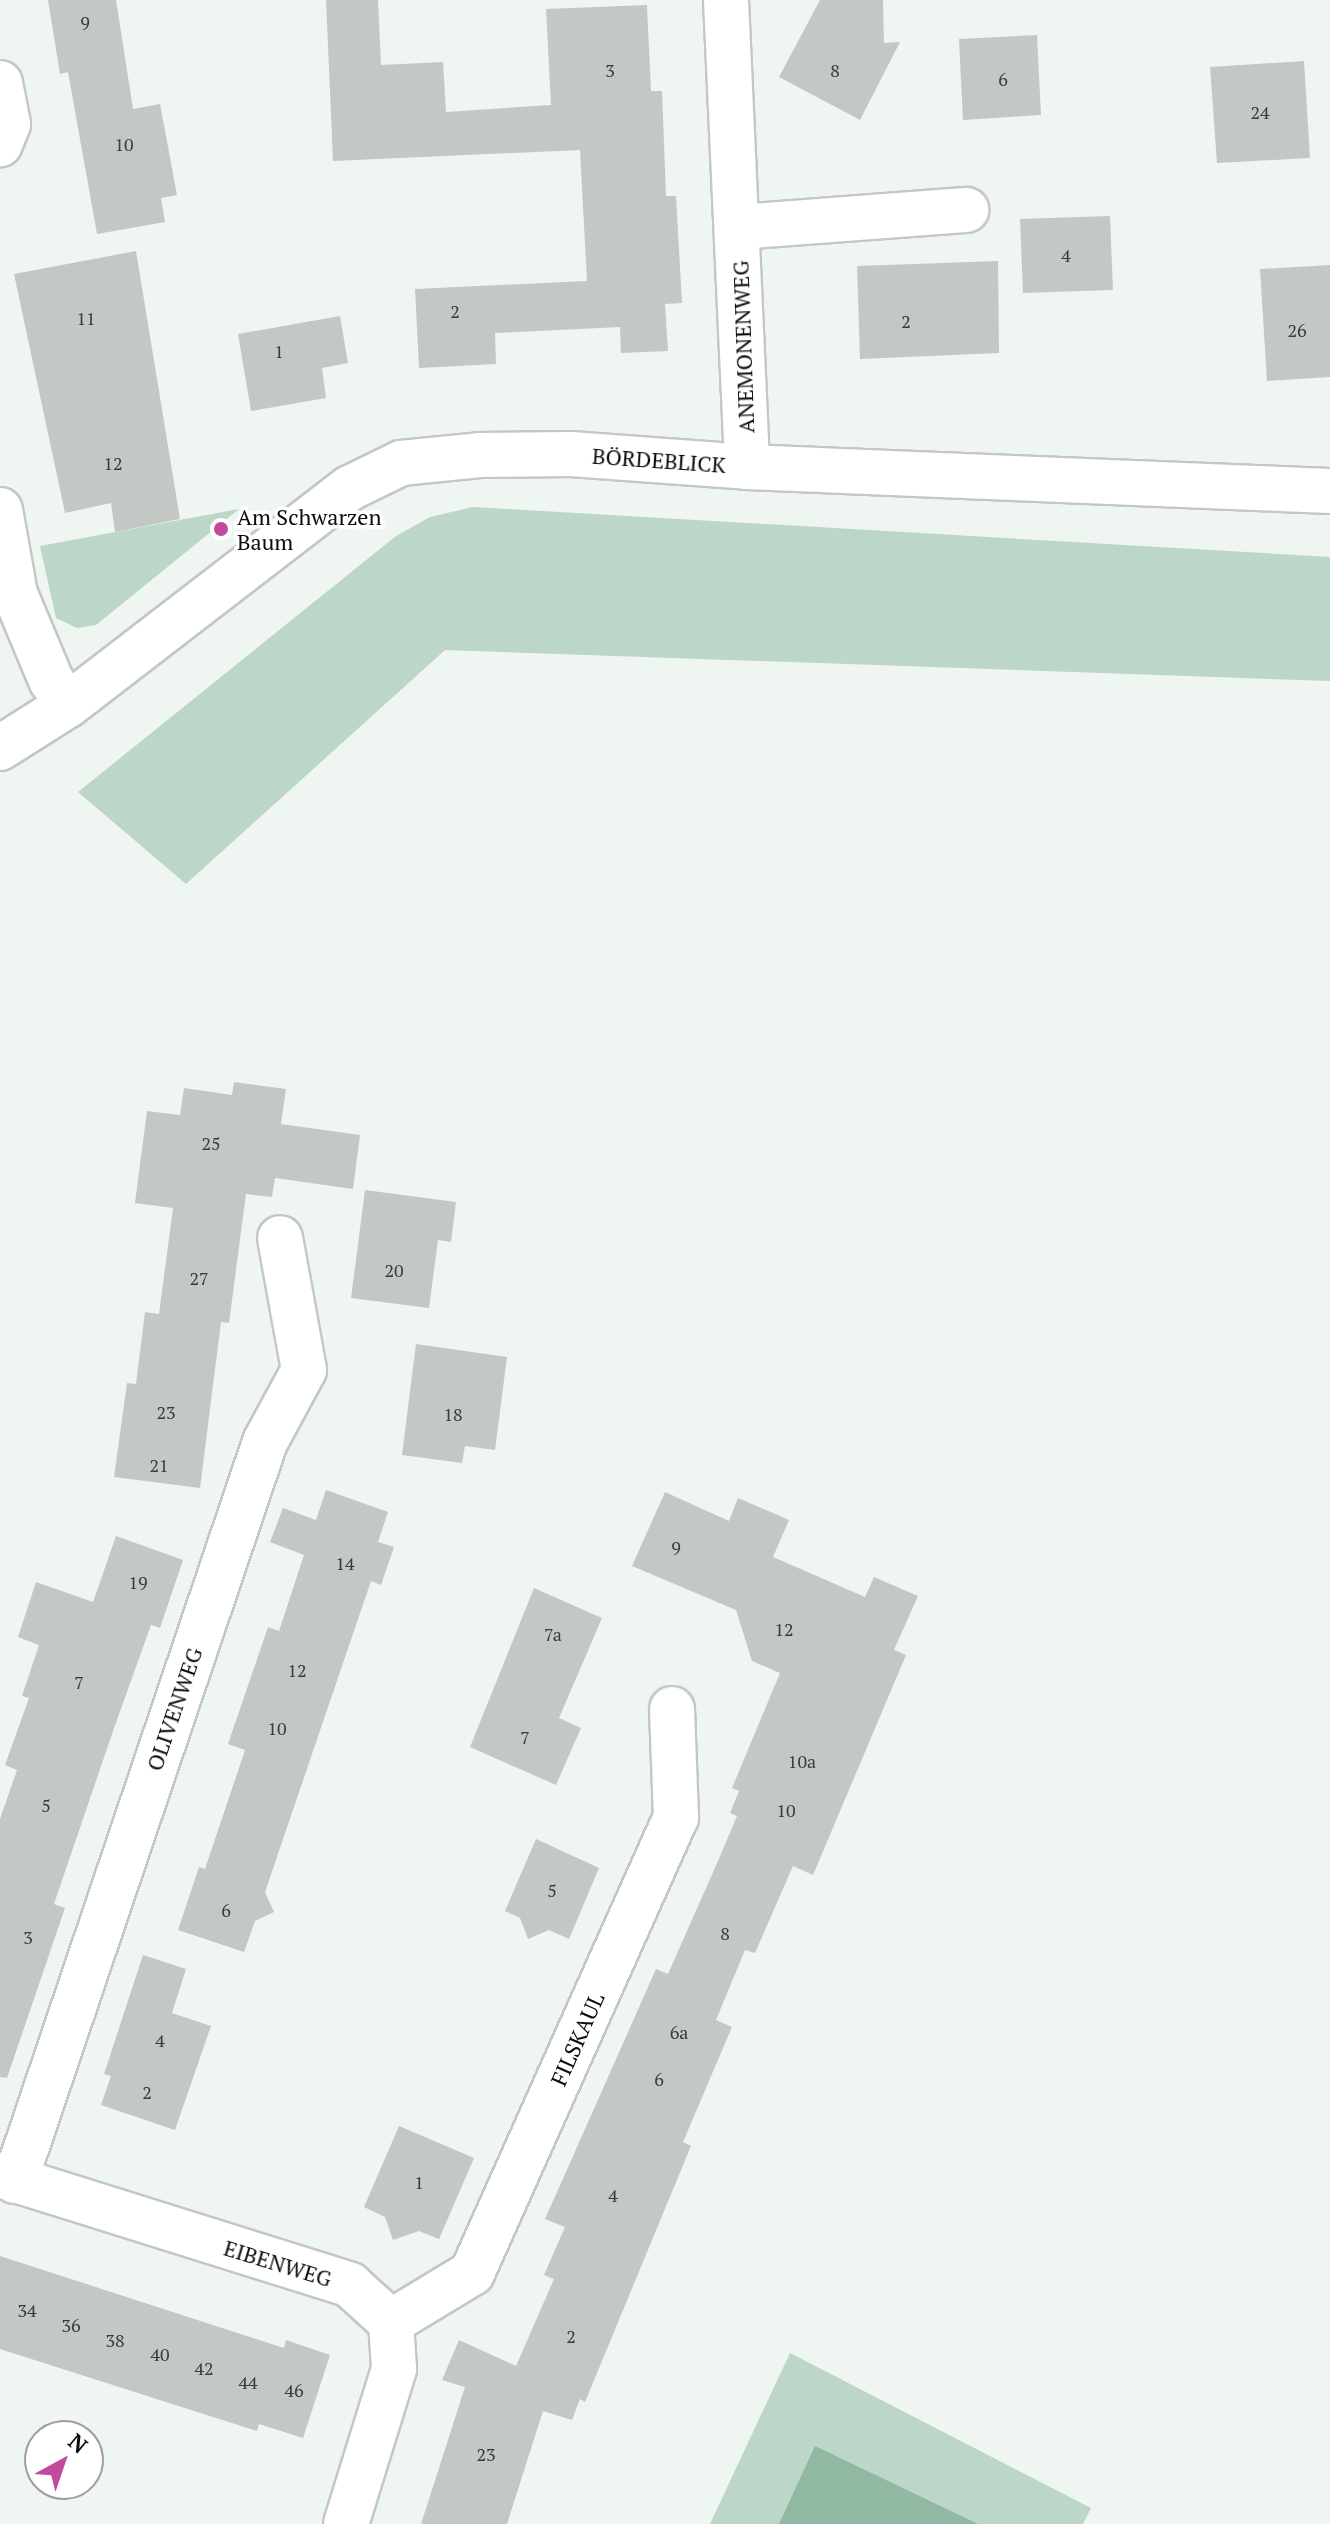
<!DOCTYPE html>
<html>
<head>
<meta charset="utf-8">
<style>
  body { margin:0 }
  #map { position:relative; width:1330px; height:2524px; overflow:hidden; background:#eff5f1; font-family:"PT Serif",serif }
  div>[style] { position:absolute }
  .green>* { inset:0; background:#bcd6c7 }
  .water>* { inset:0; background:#91b8a3 }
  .building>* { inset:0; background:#c3c8c5 }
  .roads { filter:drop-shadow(2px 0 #c3c8c5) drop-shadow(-2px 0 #c3c8c5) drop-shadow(0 2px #c3c8c5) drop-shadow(0 -2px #c3c8c5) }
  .minor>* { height:44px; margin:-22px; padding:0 22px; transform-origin:22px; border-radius:22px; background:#fff }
  .dots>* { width:22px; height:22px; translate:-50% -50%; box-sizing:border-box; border:4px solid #fff; border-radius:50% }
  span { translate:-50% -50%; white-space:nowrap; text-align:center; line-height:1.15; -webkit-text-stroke:7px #fff; paint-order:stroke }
  .number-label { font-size:18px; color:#383b3a }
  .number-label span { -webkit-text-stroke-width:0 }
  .street-label { font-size:22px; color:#0a0c0b }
  .poi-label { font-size:22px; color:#0a0c0b }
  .left { translate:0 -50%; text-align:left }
  .north { position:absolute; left:24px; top:2420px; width:80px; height:80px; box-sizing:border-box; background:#fff; border:2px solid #9d9e9d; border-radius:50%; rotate:40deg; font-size:22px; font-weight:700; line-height:32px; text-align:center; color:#0a0c0b }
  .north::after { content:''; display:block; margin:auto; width:28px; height:36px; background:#c1499e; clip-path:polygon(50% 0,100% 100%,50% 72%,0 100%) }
</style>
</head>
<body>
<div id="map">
  <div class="green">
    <div style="clip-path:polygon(473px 507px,1330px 557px,1330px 681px,445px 650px,186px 884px,78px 792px,396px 536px,430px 517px)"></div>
    <div style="clip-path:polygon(239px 509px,96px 625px,77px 628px,56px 618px,40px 546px)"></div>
    <div style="clip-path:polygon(790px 2353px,1091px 2508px,1083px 2524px,710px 2524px)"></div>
  </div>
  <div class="water">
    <div style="clip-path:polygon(815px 2446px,978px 2524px,779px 2524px)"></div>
  </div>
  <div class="building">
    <div style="clip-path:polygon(48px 0,116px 0,133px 109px,160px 104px,177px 195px,161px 198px,165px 222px,97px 234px,68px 72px,60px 74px)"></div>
    <div style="clip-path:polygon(326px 0,378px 0,381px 65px,443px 62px,446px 112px,551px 105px,546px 9px,647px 5px,651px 91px,662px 91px,666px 196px,676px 196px,682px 303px,665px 304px,668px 351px,621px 353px,620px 327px,495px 333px,496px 364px,419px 368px,415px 289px,587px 281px,580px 150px,333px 161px)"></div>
    <div style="clip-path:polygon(820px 0,883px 0,884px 43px,900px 42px,860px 120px,779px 77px)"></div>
    <div style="clip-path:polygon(1037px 35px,1041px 115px,963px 120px,959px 39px)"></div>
    <div style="clip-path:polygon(1304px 61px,1310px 158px,1217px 163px,1210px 67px)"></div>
    <div style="clip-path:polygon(1110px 216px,1113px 290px,1023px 293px,1020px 219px)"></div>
    <div style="clip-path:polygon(136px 251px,180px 519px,115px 532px,111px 503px,65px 513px,14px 274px)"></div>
    <div style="clip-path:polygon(998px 261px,999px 353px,860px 359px,857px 266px)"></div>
    <div style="clip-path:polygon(1330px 265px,1330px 377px,1267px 381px,1260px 269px)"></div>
    <div style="clip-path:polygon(340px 316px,348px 363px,322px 368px,326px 398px,251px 411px,238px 334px)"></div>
    <div style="clip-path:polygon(234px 1082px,286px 1089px,281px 1124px,360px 1135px,353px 1189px,275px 1178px,272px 1197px,246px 1194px,229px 1323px,221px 1322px,200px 1488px,114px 1477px,127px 1383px,136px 1384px,145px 1312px,159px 1314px,173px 1208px,135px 1203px,147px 1111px,180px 1115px,184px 1088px,232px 1095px)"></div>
    <div style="clip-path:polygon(365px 1190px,456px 1202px,451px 1242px,438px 1240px,429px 1308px,351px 1298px)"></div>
    <div style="clip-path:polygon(416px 1344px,507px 1357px,495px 1450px,465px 1446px,462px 1463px,402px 1455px)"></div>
    <div style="clip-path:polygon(326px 1490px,388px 1512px,378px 1542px,394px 1547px,381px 1585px,371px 1581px,265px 1892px,274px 1912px,255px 1921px,244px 1952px,178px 1930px,199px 1867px,205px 1869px,245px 1750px,228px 1744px,268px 1627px,279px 1631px,304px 1555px,270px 1542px,283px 1508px,316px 1520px)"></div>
    <div style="clip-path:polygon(665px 1492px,729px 1521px,738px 1498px,789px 1520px,773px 1557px,865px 1597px,874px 1577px,918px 1596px,894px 1650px,906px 1655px,813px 1875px,793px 1866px,755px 1953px,745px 1950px,716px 2020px,732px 2027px,683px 2142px,691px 2146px,585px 2402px,580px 2399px,572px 2420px,543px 2411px,507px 2524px,421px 2524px,465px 2387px,442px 2380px,459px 2340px,516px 2366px,554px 2279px,544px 2275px,565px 2227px,545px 2219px,656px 1969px,668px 1974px,718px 1861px,737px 1816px,730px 1813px,739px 1791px,732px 1788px,780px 1673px,752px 1661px,736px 1610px,632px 1566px)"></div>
    <div style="clip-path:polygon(116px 1536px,183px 1560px,160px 1628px,151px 1625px,113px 1731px,54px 1904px,65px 1908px,7px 2078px,0 2077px,0 1819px,17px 1770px,5px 1765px,29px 1698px,22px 1696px,39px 1645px,18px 1637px,36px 1582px,93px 1602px)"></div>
    <div style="clip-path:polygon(534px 1588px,602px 1618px,559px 1718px,581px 1728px,556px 1785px,470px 1747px)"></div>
    <div style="clip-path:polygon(536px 1839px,599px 1868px,569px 1939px,549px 1930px,528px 1939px,520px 1918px,505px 1911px)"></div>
    <div style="clip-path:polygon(143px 1955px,186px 1969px,172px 2013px,211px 2026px,175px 2130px,101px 2105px,111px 2076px,104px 2074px)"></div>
    <div style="clip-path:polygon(399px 2126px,474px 2158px,439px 2239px,419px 2231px,393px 2240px,385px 2217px,364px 2207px)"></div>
    <div style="clip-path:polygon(0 2256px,284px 2348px,286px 2340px,330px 2355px,303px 2438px,259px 2424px,257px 2431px,0 2349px)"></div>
  </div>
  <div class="roads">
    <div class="minor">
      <div style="left:726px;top:0;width:467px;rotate:87.4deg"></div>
      <div style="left:0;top:83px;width:42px;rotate:79deg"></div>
      <div style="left:8px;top:124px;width:22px;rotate:112deg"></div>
      <div style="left:739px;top:227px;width:228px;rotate:-4.3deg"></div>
      <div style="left:0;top:510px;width:85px;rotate:79.9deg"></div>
      <div style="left:15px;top:594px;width:93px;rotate:67.3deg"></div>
      <div style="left:51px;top:680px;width:30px;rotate:56deg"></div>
      <div style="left:0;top:748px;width:80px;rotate:-32.3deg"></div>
      <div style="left:68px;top:705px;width:356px;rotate:-37.6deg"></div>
      <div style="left:350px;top:488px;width:57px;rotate:-26.1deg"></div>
      <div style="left:401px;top:463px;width:79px;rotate:-5.8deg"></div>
      <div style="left:480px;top:455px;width:91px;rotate:-0.6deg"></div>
      <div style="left:571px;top:454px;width:176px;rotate:4.2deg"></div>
      <div style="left:747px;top:467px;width:583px;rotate:2.36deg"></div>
      <div style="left:0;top:2175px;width:367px;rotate:17.4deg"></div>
      <div style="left:350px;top:2285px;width:55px;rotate:42.1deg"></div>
      <div style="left:391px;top:2322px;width:47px;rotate:86.3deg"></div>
      <div style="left:394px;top:2369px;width:162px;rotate:107.2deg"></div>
      <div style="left:15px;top:2181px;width:780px;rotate:-71.31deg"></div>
      <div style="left:265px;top:1442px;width:82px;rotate:-61.6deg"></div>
      <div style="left:304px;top:1370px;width:134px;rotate:-100.3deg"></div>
      <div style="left:391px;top:2322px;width:95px;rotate:-31.2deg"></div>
      <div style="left:472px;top:2273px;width:499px;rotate:-65.9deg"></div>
      <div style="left:676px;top:1818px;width:109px;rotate:-92.1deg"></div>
    </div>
  </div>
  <div class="dots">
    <div style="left:221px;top:529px;background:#c1499e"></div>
  </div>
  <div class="number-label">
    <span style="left:85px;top:22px">9</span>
    <span style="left:610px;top:70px">3</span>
    <span style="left:835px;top:70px">8</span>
    <span style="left:1003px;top:79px">6</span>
    <span style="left:1260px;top:112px">24</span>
    <span style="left:124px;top:144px">10</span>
    <span style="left:1066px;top:255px">4</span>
    <span style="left:455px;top:311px">2</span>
    <span style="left:86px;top:318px">11</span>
    <span style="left:906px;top:321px">2</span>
    <span style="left:1297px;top:330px">26</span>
    <span style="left:279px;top:351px">1</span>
    <span style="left:113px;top:463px">12</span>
    <span style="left:211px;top:1143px">25</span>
    <span style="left:394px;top:1270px">20</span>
    <span style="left:199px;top:1278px">27</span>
    <span style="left:166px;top:1412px">23</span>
    <span style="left:453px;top:1414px">18</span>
    <span style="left:159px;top:1465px">21</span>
    <span style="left:676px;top:1547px">9</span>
    <span style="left:345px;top:1563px">14</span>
    <span style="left:138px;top:1582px">19</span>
    <span style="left:784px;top:1629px">12</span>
    <span style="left:553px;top:1634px">7a</span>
    <span style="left:297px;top:1670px">12</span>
    <span style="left:79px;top:1682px">7</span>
    <span style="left:277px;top:1728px">10</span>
    <span style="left:525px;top:1737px">7</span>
    <span style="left:802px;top:1761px">10a</span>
    <span style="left:46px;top:1805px">5</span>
    <span style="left:786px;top:1810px">10</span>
    <span style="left:552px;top:1890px">5</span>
    <span style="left:226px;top:1910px">6</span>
    <span style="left:725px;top:1933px">8</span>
    <span style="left:28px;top:1937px">3</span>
    <span style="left:679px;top:2032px">6a</span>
    <span style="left:160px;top:2040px">4</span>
    <span style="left:659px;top:2079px">6</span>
    <span style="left:147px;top:2092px">2</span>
    <span style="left:419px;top:2182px">1</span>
    <span style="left:613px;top:2195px">4</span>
    <span style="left:27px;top:2310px">34</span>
    <span style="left:71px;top:2325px">36</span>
    <span style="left:571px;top:2336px">2</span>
    <span style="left:115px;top:2340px">38</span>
    <span style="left:160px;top:2354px">40</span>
    <span style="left:204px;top:2368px">42</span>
    <span style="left:248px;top:2382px">44</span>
    <span style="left:294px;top:2390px">46</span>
    <span style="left:486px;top:2454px">23</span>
  </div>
  <div class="street-label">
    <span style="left:743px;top:347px;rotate:-92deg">ANEMONENWEG</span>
    <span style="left:659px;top:460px;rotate:4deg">BÖRDEBLICK</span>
    <span style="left:174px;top:1709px;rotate:-71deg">OLIVENWEG</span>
    <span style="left:577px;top:2039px;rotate:-66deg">FILSKAUL</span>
    <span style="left:278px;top:2263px;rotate:17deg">EIBENWEG</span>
  </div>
  <div class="poi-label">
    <span class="left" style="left:237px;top:529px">Am Schwarzen<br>Baum</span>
  </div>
  <div class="north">N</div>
</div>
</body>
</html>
